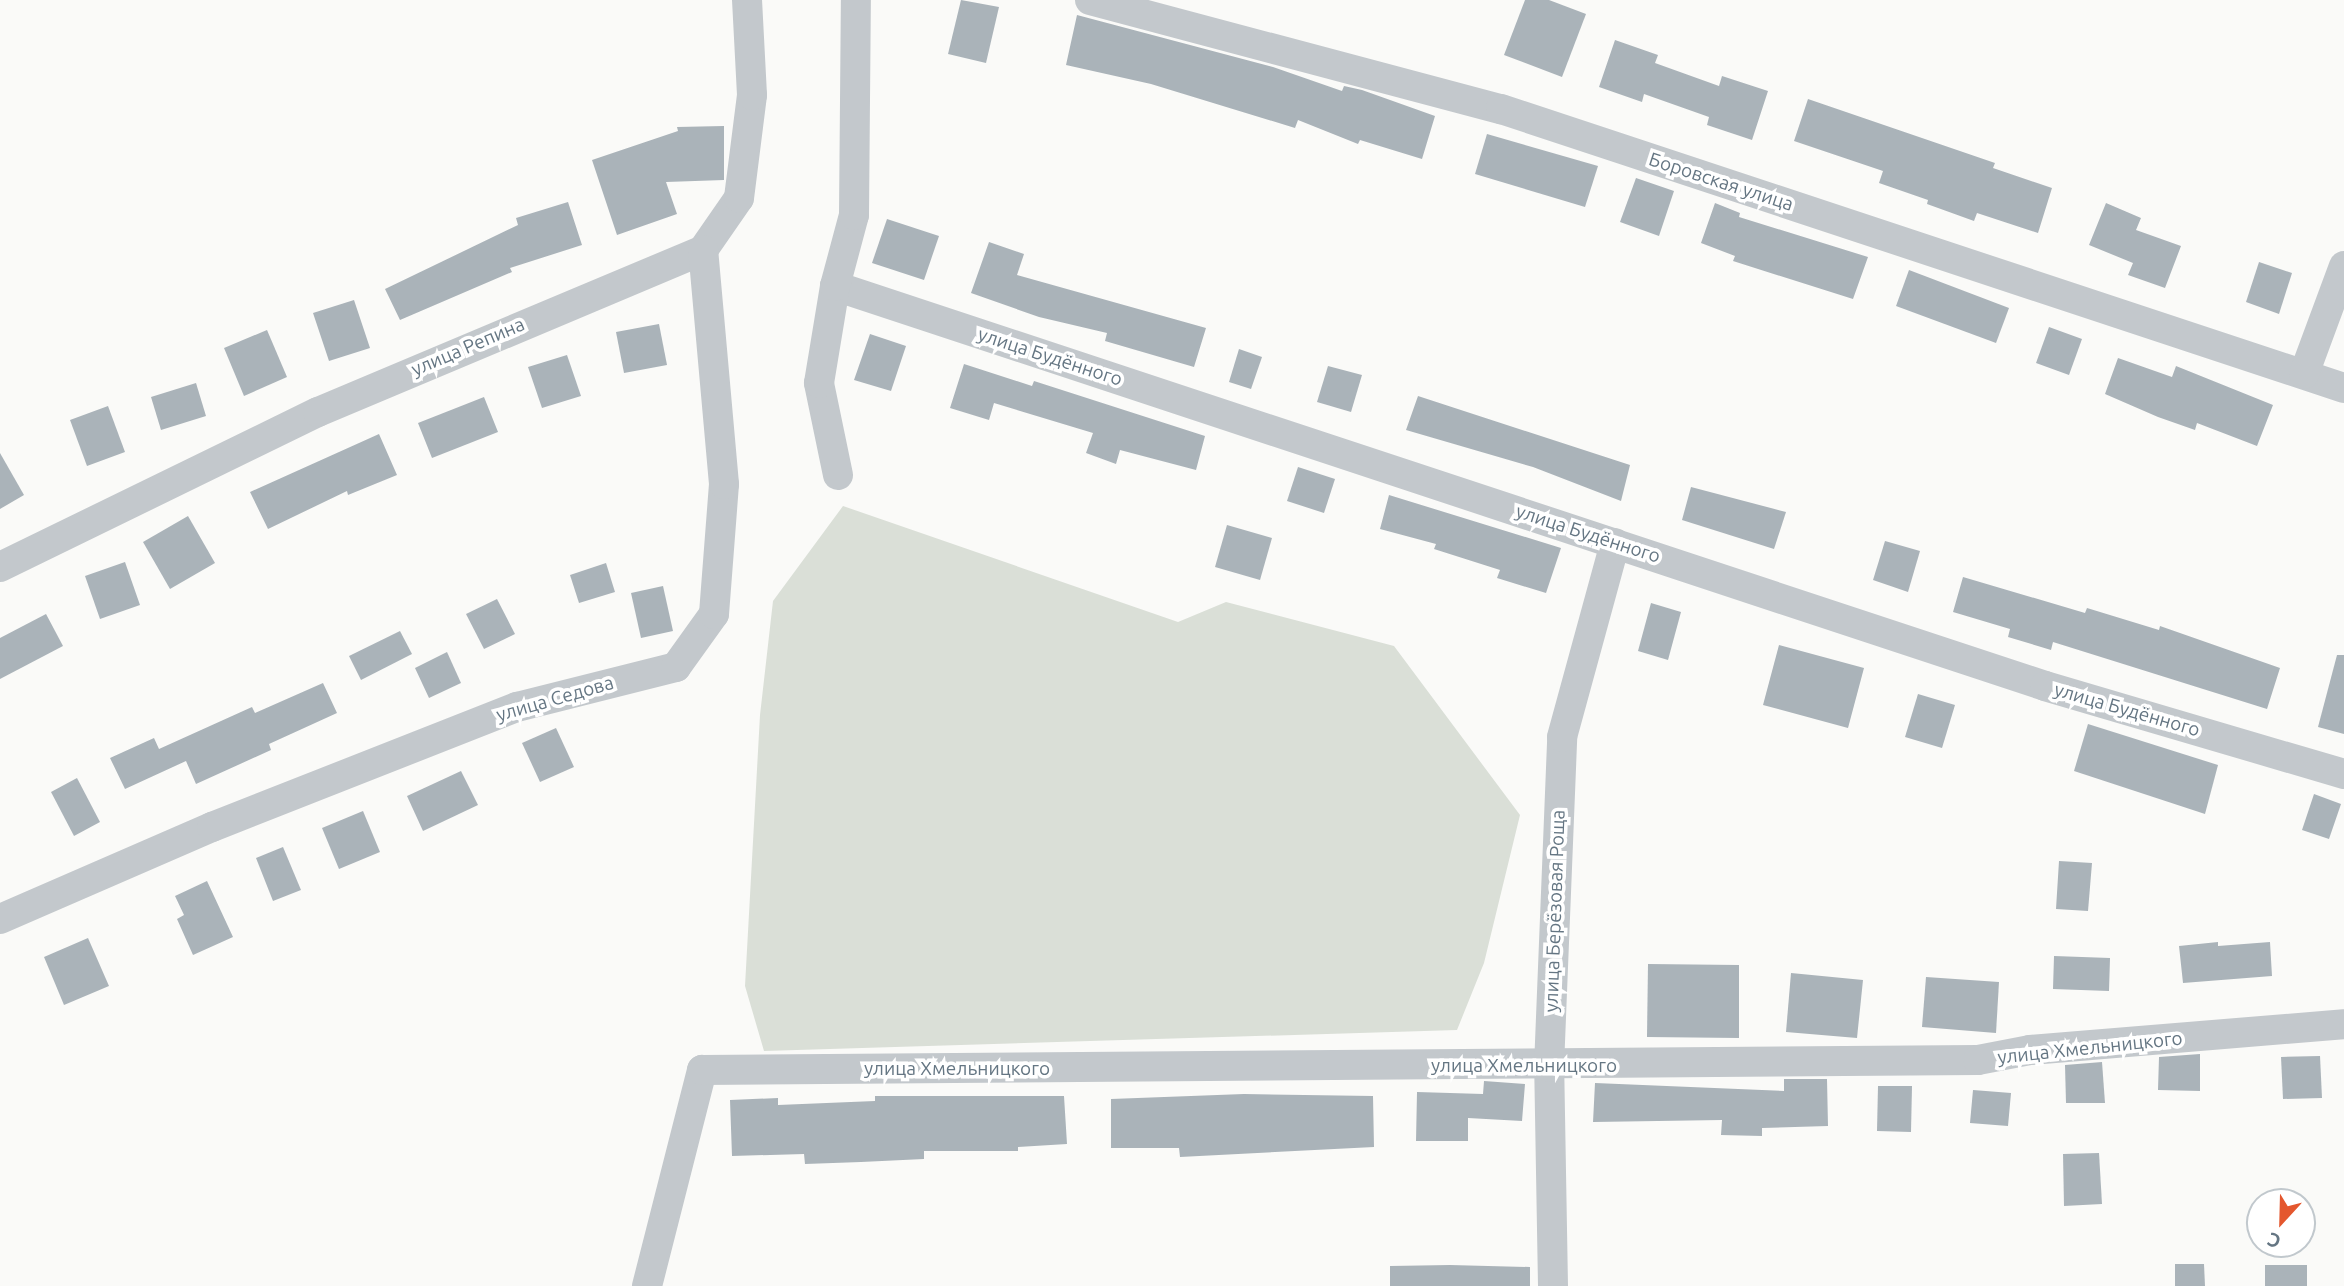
<!DOCTYPE html>
<html>
<head>
<meta charset="utf-8">
<style>
  body { margin:0 }
  #map { position:relative; width:2344px; height:1286px; overflow:hidden; background:#fafaf8; font-family:Ubuntu,sans-serif }
  div>[style] { position:absolute }
  .green>* { inset:0; background:#dadfd7 }
  .building>* { inset:0; background:#aab3b9 }
  .minor>* { height:30px; margin:-15px; padding:0 15px; transform-origin:15px; border-radius:15px; background:#c3c8cc }
  span { translate:-50% -50%; white-space:nowrap; text-align:center; line-height:1.15; -webkit-text-stroke:7px #fff; paint-order:stroke }
  .street-label { font-size:19px; color:#657683 }
  .north { position:absolute; left:2246px; top:1188px; width:70px; height:70px; box-sizing:border-box; background:#fff; border:2px solid #c1c8cd; border-radius:50%; rotate:202deg; font-size:19px; font-weight:700; line-height:28px; text-align:center; color:#657683 }
  .north::after { content:''; display:block; margin:auto; width:24px; height:32px; background:#e4572e; clip-path:polygon(50% 0,100% 100%,50% 72%,0 100%) }
</style>
</head>
<body>
<div id="map">
  <div class="green">
    <div style="clip-path:polygon(843px 506px,1178px 622px,1226px 602px,1394px 646px,1520px 815px,1484px 963px,1457px 1030px,764px 1051px,745px 986px,760px 715px,773px 601px)"></div>
  </div>
  <div class="building">
    <div style="clip-path:polygon(961px 0,999px 7px,986px 63px,948px 54px)"></div>
    <div style="clip-path:polygon(1525px 0,1549px 0,1586px 14px,1562px 77px,1504px 55px)"></div>
    <div style="clip-path:polygon(1077px 15px,1273px 67px,1342px 91px,1344px 86px,1362px 90px,1435px 116px,1422px 159px,1360px 140px,1358px 144px,1298px 120px,1295px 128px,1151px 84px,1066px 65px)"></div>
    <div style="clip-path:polygon(1615px 40px,1658px 55px,1655px 63px,1719px 86px,1722px 76px,1768px 91px,1752px 140px,1707px 125px,1709px 117px,1644px 94px,1642px 102px,1599px 87px)"></div>
    <div style="clip-path:polygon(1808px 99px,1995px 163px,1993px 168px,2052px 188px,2038px 233px,1977px 213px,1974px 221px,1927px 204px,1928px 200px,1879px 183px,1883px 171px,1794px 141px)"></div>
    <div style="clip-path:polygon(724px 126px,724px 180px,666px 182px,677px 214px,617px 235px,592px 160px,678px 131px,677px 127px)"></div>
    <div style="clip-path:polygon(1487px 134px,1598px 166px,1585px 207px,1475px 174px)"></div>
    <div style="clip-path:polygon(1636px 178px,1674px 191px,1659px 236px,1620px 222px)"></div>
    <div style="clip-path:polygon(568px 202px,582px 245px,510px 268px,512px 272px,400px 320px,385px 289px,518px 225px,516px 218px)"></div>
    <div style="clip-path:polygon(1715px 203px,1740px 213px,1739px 217px,1868px 257px,1853px 299px,1733px 261px,1735px 256px,1701px 243px)"></div>
    <div style="clip-path:polygon(2106px 203px,2141px 218px,2136px 230px,2181px 246px,2165px 288px,2128px 275px,2133px 263px,2089px 245px)"></div>
    <div style="clip-path:polygon(887px 219px,939px 236px,924px 280px,872px 263px)"></div>
    <div style="clip-path:polygon(989px 242px,1024px 254px,1017px 275px,1206px 328px,1194px 367px,1105px 341px,1107px 333px,1039px 317px,971px 293px)"></div>
    <div style="clip-path:polygon(2259px 262px,2292px 273px,2279px 314px,2246px 302px)"></div>
    <div style="clip-path:polygon(1909px 270px,2009px 308px,1996px 343px,1896px 306px)"></div>
    <div style="clip-path:polygon(354px 300px,370px 348px,329px 361px,313px 313px)"></div>
    <div style="clip-path:polygon(659px 324px,667px 365px,624px 373px,616px 332px)"></div>
    <div style="clip-path:polygon(2049px 327px,2082px 339px,2069px 375px,2036px 363px)"></div>
    <div style="clip-path:polygon(267px 330px,287px 377px,244px 396px,224px 348px)"></div>
    <div style="clip-path:polygon(870px 334px,906px 346px,891px 391px,854px 380px)"></div>
    <div style="clip-path:polygon(1239px 349px,1262px 357px,1251px 389px,1229px 382px)"></div>
    <div style="clip-path:polygon(567px 355px,581px 396px,542px 408px,528px 367px)"></div>
    <div style="clip-path:polygon(2118px 358px,2172px 377px,2176px 366px,2273px 405px,2257px 446px,2197px 423px,2195px 430px,2158px 417px,2105px 394px)"></div>
    <div style="clip-path:polygon(964px 364px,1032px 386px,1034px 381px,1205px 436px,1196px 470px,1120px 450px,1116px 464px,1086px 453px,1093px 433px,994px 403px,989px 420px,950px 408px)"></div>
    <div style="clip-path:polygon(1328px 366px,1362px 375px,1351px 412px,1317px 402px)"></div>
    <div style="clip-path:polygon(196px 383px,206px 416px,161px 430px,151px 397px)"></div>
    <div style="clip-path:polygon(1418px 396px,1630px 465px,1621px 501px,1533px 467px,1406px 430px)"></div>
    <div style="clip-path:polygon(484px 397px,498px 432px,432px 458px,418px 423px)"></div>
    <div style="clip-path:polygon(108px 406px,125px 452px,87px 466px,70px 420px)"></div>
    <div style="clip-path:polygon(379px 434px,397px 475px,348px 495px,347px 491px,268px 529px,250px 492px)"></div>
    <div style="clip-path:polygon(0 453px,24px 495px,0 509px)"></div>
    <div style="clip-path:polygon(1298px 467px,1335px 479px,1324px 513px,1287px 501px)"></div>
    <div style="clip-path:polygon(1691px 487px,1786px 512px,1774px 549px,1682px 520px)"></div>
    <div style="clip-path:polygon(1389px 495px,1561px 548px,1546px 593px,1497px 578px,1500px 570px,1434px 549px,1436px 544px,1380px 529px)"></div>
    <div style="clip-path:polygon(188px 516px,215px 563px,170px 589px,143px 542px)"></div>
    <div style="clip-path:polygon(1227px 525px,1272px 538px,1260px 580px,1215px 567px)"></div>
    <div style="clip-path:polygon(1885px 541px,1920px 551px,1908px 592px,1873px 580px)"></div>
    <div style="clip-path:polygon(125px 562px,140px 605px,100px 619px,85px 576px)"></div>
    <div style="clip-path:polygon(606px 563px,615px 592px,579px 603px,570px 575px)"></div>
    <div style="clip-path:polygon(1963px 577px,2085px 613px,2087px 608px,2159px 630px,2160px 626px,2280px 668px,2267px 709px,2053px 642px,2051px 650px,2008px 637px,2010px 629px,1953px 612px)"></div>
    <div style="clip-path:polygon(663px 586px,673px 631px,641px 638px,631px 593px)"></div>
    <div style="clip-path:polygon(497px 599px,515px 634px,484px 649px,466px 614px)"></div>
    <div style="clip-path:polygon(1651px 603px,1681px 612px,1668px 660px,1638px 651px)"></div>
    <div style="clip-path:polygon(46px 614px,63px 646px,0 679px,0 638px)"></div>
    <div style="clip-path:polygon(400px 631px,412px 654px,361px 680px,349px 656px)"></div>
    <div style="clip-path:polygon(1779px 645px,1864px 668px,1848px 728px,1763px 705px)"></div>
    <div style="clip-path:polygon(447px 652px,461px 683px,429px 698px,415px 668px)"></div>
    <div style="clip-path:polygon(2337px 655px,2344px 655px,2344px 734px,2318px 727px)"></div>
    <div style="clip-path:polygon(323px 683px,337px 713px,269px 744px,271px 750px,196px 784px,186px 761px,125px 789px,110px 758px,154px 738px,159px 749px,252px 707px,255px 713px)"></div>
    <div style="clip-path:polygon(1918px 694px,1955px 705px,1942px 748px,1905px 737px)"></div>
    <div style="clip-path:polygon(2088px 724px,2218px 765px,2205px 814px,2074px 771px)"></div>
    <div style="clip-path:polygon(556px 728px,574px 767px,540px 782px,522px 743px)"></div>
    <div style="clip-path:polygon(461px 771px,478px 805px,423px 831px,407px 796px)"></div>
    <div style="clip-path:polygon(77px 778px,100px 822px,74px 836px,51px 792px)"></div>
    <div style="clip-path:polygon(2314px 794px,2341px 804px,2329px 839px,2302px 830px)"></div>
    <div style="clip-path:polygon(363px 811px,380px 852px,339px 869px,322px 828px)"></div>
    <div style="clip-path:polygon(283px 847px,301px 890px,273px 901px,256px 858px)"></div>
    <div style="clip-path:polygon(2059px 861px,2092px 863px,2088px 911px,2056px 909px)"></div>
    <div style="clip-path:polygon(207px 881px,233px 937px,193px 955px,177px 919px,184px 915px,175px 896px)"></div>
    <div style="clip-path:polygon(88px 938px,109px 986px,64px 1005px,44px 957px)"></div>
    <div style="clip-path:polygon(2218px 942px,2218px 946px,2270px 942px,2272px 976px,2183px 983px,2179px 946px)"></div>
    <div style="clip-path:polygon(2054px 956px,2110px 958px,2109px 991px,2053px 989px)"></div>
    <div style="clip-path:polygon(1648px 964px,1739px 965px,1739px 1038px,1647px 1037px)"></div>
    <div style="clip-path:polygon(1791px 973px,1863px 980px,1857px 1038px,1786px 1032px)"></div>
    <div style="clip-path:polygon(1926px 977px,1999px 982px,1996px 1033px,1922px 1027px)"></div>
    <div style="clip-path:polygon(2200px 1054px,2200px 1091px,2158px 1090px,2159px 1057px)"></div>
    <div style="clip-path:polygon(2320px 1056px,2322px 1098px,2283px 1099px,2281px 1057px)"></div>
    <div style="clip-path:polygon(2102px 1062px,2105px 1103px,2066px 1103px,2065px 1065px)"></div>
    <div style="clip-path:polygon(1784px 1079px,1827px 1079px,1828px 1126px,1762px 1128px,1762px 1136px,1721px 1135px,1722px 1120px,1593px 1122px,1595px 1083px,1784px 1091px)"></div>
    <div style="clip-path:polygon(1484px 1081px,1525px 1084px,1522px 1121px,1468px 1118px,1468px 1141px,1416px 1141px,1417px 1092px,1483px 1094px)"></div>
    <div style="clip-path:polygon(1878px 1086px,1912px 1086px,1911px 1132px,1877px 1131px)"></div>
    <div style="clip-path:polygon(1973px 1090px,2011px 1093px,2008px 1126px,1970px 1123px)"></div>
    <div style="clip-path:polygon(1244px 1094px,1373px 1096px,1374px 1147px,1180px 1157px,1179px 1148px,1111px 1148px,1111px 1099px)"></div>
    <div style="clip-path:polygon(875px 1096px,1064px 1096px,1067px 1144px,1018px 1147px,1018px 1151px,924px 1151px,924px 1159px,861px 1162px,805px 1164px,804px 1154px,732px 1156px,730px 1100px,778px 1098px,778px 1105px,875px 1101px)"></div>
    <div style="clip-path:polygon(2099px 1153px,2102px 1204px,2064px 1206px,2063px 1154px)"></div>
    <div style="clip-path:polygon(2175px 1264px,2204px 1264px,2205px 1286px,2175px 1286px)"></div>
    <div style="clip-path:polygon(1450px 1265px,1530px 1267px,1530px 1286px,1390px 1286px,1390px 1266px)"></div>
    <div style="clip-path:polygon(2265px 1265px,2307px 1265px,2307px 1286px,2265px 1286px)"></div>
  </div>
  <div class="minor">
    <div style="left:1090px;top:0;width:425px;rotate:14.9deg"></div>
    <div style="left:1501px;top:109px;width:888px;rotate:18.31deg"></div>
    <div style="left:835px;top:286px;width:1274px;rotate:18.29deg"></div>
    <div style="left:2045px;top:686px;width:312px;rotate:16.4deg"></div>
    <div style="left:2304px;top:374px;width:115px;rotate:-69.7deg"></div>
    <div style="left:838px;top:475px;width:94px;rotate:-101.7deg"></div>
    <div style="left:819px;top:383px;width:98px;rotate:-80.6deg"></div>
    <div style="left:835px;top:286px;width:73px;rotate:-75deg"></div>
    <div style="left:854px;top:215px;width:215px;rotate:-89.5deg"></div>
    <div style="left:0;top:567px;width:354px;rotate:-26deg"></div>
    <div style="left:318px;top:412px;width:418px;rotate:-22.8deg"></div>
    <div style="left:703px;top:250px;width:63px;rotate:-55.3deg"></div>
    <div style="left:739px;top:198px;width:104px;rotate:-82.8deg"></div>
    <div style="left:752px;top:95px;width:95px;rotate:-93deg"></div>
    <div style="left:0;top:919px;width:231px;rotate:-23.5deg"></div>
    <div style="left:212px;top:827px;width:328px;rotate:-21.5deg"></div>
    <div style="left:517px;top:707px;width:164px;rotate:-14.1deg"></div>
    <div style="left:676px;top:667px;width:65px;rotate:-54.4deg"></div>
    <div style="left:714px;top:614px;width:130px;rotate:-85.6deg"></div>
    <div style="left:724px;top:484px;width:235px;rotate:-95.1deg"></div>
    <div style="left:647px;top:1286px;width:223px;rotate:-75.7deg"></div>
    <div style="left:702px;top:1070px;width:1276px;rotate:-0.45deg"></div>
    <div style="left:1978px;top:1060px;width:53px;rotate:-10.9deg"></div>
    <div style="left:2030px;top:1050px;width:315px;rotate:-4.7deg"></div>
    <div style="left:1553px;top:1286px;width:219px;rotate:-91deg"></div>
    <div style="left:1549px;top:1067px;width:330px;rotate:-87.7deg"></div>
    <div style="left:1562px;top:737px;width:201px;rotate:-74.7deg"></div>
  </div>
  <div class="street-label">
    <span style="left:1721px;top:182px;rotate:18deg">Боровская улица</span>
    <span style="left:468px;top:347px;rotate:-23deg">улица Репина</span>
    <span style="left:1050px;top:357px;rotate:18deg">улица Будённого</span>
    <span style="left:1588px;top:534px;rotate:18deg">улица Будённого</span>
    <span style="left:555px;top:699px;rotate:-16deg">улица Седова</span>
    <span style="left:2127px;top:710px;rotate:16deg">улица Будённого</span>
    <span style="left:1555px;top:911px;rotate:-88deg">улица Берёзовая Роща</span>
    <span style="left:2090px;top:1048px;rotate:-6deg">улица Хмельницкого</span>
    <span style="left:1524px;top:1066px">улица Хмельницкого</span>
    <span style="left:957px;top:1069px">улица Хмельницкого</span>
  </div>
  <div class="north">С</div>
</div>
</body>
</html>
